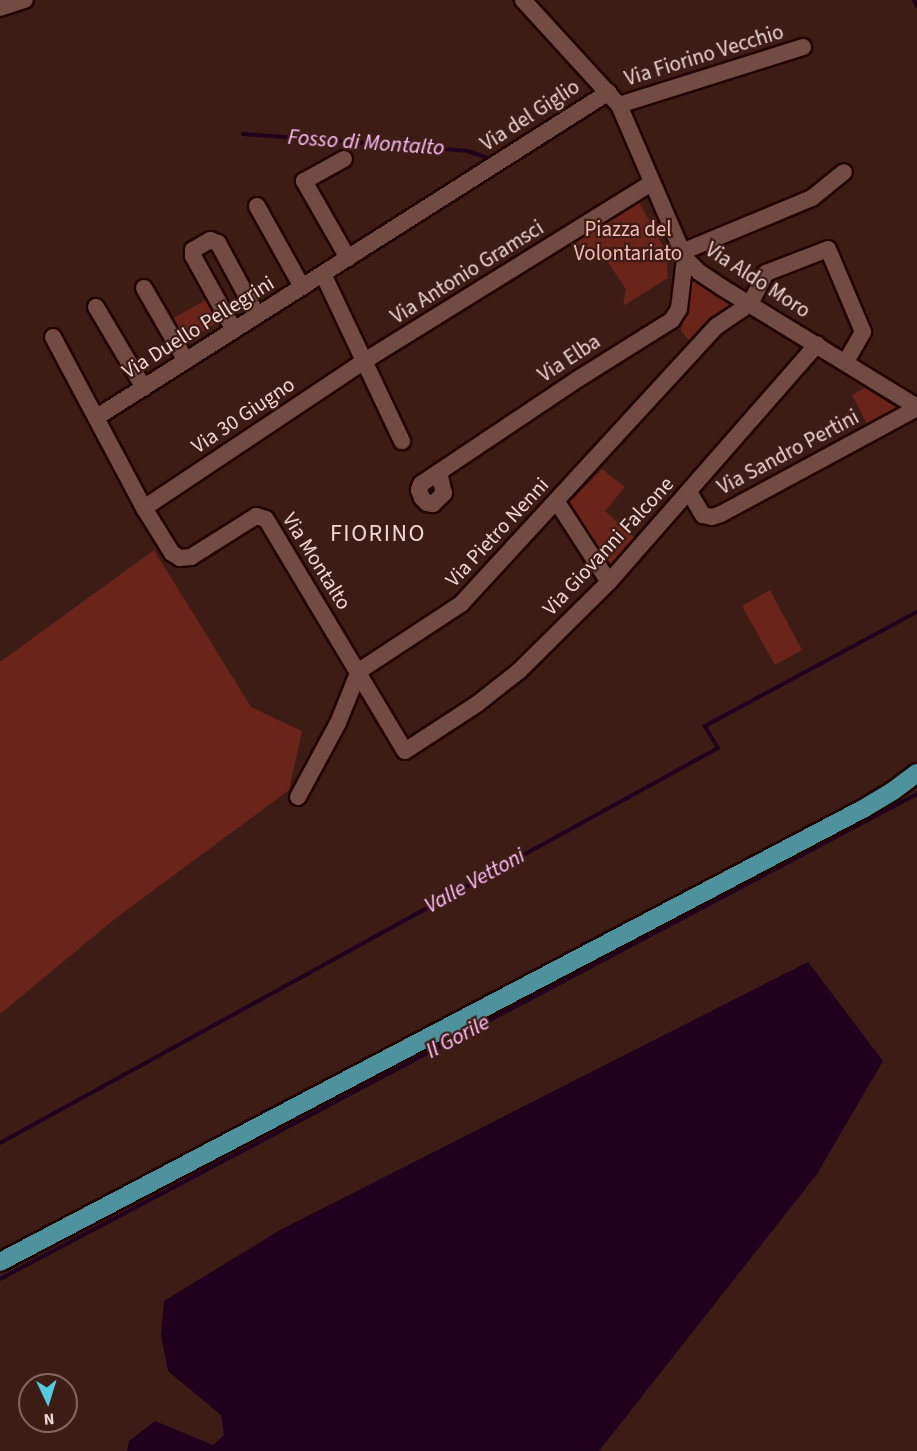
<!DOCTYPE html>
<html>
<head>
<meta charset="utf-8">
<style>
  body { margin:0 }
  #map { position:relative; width:917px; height:1451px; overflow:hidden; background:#3d1c16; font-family:"Source Sans 3",sans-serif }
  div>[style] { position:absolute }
  .green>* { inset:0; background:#6a2419 }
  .water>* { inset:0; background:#21001e }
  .stream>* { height:4px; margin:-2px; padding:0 2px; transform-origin:2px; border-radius:2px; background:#21001e }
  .roads { filter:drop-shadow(2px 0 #220502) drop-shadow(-2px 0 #220502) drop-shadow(0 2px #220502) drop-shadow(0 -2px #220502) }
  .minor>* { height:16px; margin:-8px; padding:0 8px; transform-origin:8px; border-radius:8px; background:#714b44 }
  .major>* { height:18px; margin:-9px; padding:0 9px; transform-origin:9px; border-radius:9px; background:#4e929d }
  span { translate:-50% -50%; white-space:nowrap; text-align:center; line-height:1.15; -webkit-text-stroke:4.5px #3d1c16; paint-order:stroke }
  .street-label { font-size:21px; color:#efd7d3 }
  .park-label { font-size:21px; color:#f6bcb0 }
  .water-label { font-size:22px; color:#ffbdf6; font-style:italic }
  .quarter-label { font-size:24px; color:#efd7d3; letter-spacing:1.5px }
  .north { position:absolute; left:18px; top:1373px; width:60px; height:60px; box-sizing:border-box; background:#3d1c16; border:2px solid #846762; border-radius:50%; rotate:176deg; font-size:16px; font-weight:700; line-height:24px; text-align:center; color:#efd7d3 }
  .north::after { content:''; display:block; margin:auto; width:21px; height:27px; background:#55cadf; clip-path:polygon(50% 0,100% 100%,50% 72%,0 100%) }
</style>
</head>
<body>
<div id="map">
  <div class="green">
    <div style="clip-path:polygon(638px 200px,666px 252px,668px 278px,623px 306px,626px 289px,599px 249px,565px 243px)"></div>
    <div style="clip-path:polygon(689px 278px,694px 278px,729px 301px,730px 305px,691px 343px,681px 331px)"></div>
    <div style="clip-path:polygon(206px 300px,218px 322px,184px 343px,170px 320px)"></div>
    <div style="clip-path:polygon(865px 388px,900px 410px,869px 428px,852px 395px)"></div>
    <div style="clip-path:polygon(602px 469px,625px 487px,605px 511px,636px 539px,608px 569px,567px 505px)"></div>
    <div style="clip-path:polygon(154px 550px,251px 707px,302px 731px,289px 790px,116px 918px,0 1014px,0 662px)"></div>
    <div style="clip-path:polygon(770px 590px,802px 650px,775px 665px,742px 606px)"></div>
  </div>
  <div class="water">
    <div style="clip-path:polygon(808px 962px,883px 1061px,817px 1174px,599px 1451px,127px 1451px,129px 1441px,155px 1421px,213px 1445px,224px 1435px,221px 1415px,168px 1371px,161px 1335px,164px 1301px,280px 1230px)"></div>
  </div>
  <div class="stream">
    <div style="left:914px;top:0;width:7px;rotate:63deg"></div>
    <div style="left:243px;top:134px;width:225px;rotate:4.3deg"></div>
    <div style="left:467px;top:151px;width:22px;rotate:18deg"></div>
    <div style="left:0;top:1143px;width:819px;rotate:-28.82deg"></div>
    <div style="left:718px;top:748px;width:26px;rotate:-121deg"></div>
    <div style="left:705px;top:726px;width:241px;rotate:-28.3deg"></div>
    <div style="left:0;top:1279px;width:1037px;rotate:-27.87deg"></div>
  </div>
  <div class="roads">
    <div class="minor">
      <div style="left:523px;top:0;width:142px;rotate:47.6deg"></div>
      <div style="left:619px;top:105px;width:167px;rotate:66.7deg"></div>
      <div style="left:685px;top:258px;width:20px;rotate:45deg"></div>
      <div style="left:699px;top:272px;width:29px;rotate:34deg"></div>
      <div style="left:723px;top:288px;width:228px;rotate:31.5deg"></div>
      <div style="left:0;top:8px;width:26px;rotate:-18deg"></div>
      <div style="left:619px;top:105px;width:193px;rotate:-17.5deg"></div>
      <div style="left:344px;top:159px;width:46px;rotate:151.2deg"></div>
      <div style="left:304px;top:181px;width:89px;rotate:60.3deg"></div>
      <div style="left:257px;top:206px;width:93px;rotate:60.9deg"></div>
      <div style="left:682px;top:252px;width:141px;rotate:-22.6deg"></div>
      <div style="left:812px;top:198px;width:41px;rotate:-39.1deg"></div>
      <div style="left:323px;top:274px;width:185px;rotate:64.7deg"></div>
      <div style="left:144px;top:288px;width:84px;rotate:60.1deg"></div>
      <div style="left:96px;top:307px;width:94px;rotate:59.3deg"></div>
      <div style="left:234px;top:330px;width:85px;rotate:-119deg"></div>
      <div style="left:193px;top:256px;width:6px;rotate:-90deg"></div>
      <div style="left:193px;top:250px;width:20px;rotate:-30deg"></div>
      <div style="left:210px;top:240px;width:9px;rotate:21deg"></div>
      <div style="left:218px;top:243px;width:82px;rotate:61.6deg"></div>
      <div style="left:53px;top:337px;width:194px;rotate:62deg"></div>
      <div style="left:144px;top:508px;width:53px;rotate:58.1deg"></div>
      <div style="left:172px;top:553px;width:9px;rotate:32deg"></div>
      <div style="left:180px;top:558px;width:11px;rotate:-5deg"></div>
      <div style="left:191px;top:557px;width:77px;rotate:-32.2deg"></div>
      <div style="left:256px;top:516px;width:10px;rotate:17deg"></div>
      <div style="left:266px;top:519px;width:270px;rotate:59.1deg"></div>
      <div style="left:405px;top:751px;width:86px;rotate:-33.1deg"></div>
      <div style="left:477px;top:704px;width:53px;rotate:-38.2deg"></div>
      <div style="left:519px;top:671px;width:127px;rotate:-44.7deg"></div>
      <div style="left:609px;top:582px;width:316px;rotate:-48.8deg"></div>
      <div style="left:97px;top:417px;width:606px;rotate:-32.41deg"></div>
      <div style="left:439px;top:472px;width:22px;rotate:77deg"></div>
      <div style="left:444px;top:493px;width:16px;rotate:135deg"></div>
      <div style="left:433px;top:504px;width:6px;rotate:-171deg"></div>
      <div style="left:427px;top:503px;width:7px;rotate:-135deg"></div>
      <div style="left:422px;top:498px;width:9px;rotate:-111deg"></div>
      <div style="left:419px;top:490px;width:6px;rotate:-72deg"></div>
      <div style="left:421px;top:484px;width:189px;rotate:-33.8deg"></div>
      <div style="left:578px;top:379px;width:111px;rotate:-32.1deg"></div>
      <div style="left:672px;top:320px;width:13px;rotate:-58deg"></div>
      <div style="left:679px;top:309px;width:51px;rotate:-83.3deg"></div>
      <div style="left:689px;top:492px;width:27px;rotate:59deg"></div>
      <div style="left:703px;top:515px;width:9px;rotate:13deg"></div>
      <div style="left:712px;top:517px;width:9px;rotate:-18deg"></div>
      <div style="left:721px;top:514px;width:223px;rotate:-28.4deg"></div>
      <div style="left:557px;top:502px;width:95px;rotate:57deg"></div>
      <div style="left:144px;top:508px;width:267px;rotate:-33.7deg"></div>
      <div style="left:366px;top:360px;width:336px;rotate:-31.8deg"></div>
      <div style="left:298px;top:797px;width:84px;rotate:-61.6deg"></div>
      <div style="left:338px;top:723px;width:56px;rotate:-68deg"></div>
      <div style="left:359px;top:671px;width:122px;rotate:-33.3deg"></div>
      <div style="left:461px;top:604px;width:378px;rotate:-47.4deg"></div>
      <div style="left:717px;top:326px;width:40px;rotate:-34deg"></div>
      <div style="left:750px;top:304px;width:35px;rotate:-63deg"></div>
      <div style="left:766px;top:273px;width:66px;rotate:-21.2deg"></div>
      <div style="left:828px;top:249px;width:90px;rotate:67.1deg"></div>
      <div style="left:863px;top:332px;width:34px;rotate:120deg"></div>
    </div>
    <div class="major">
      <div style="left:0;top:1262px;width:975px;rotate:-27.7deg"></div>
      <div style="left:863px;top:809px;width:35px;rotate:-31deg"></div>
      <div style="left:893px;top:791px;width:30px;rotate:-37deg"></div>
    </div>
  </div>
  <div class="street-label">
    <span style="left:704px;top:55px;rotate:-17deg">Via Fiorino Vecchio</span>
    <span style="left:530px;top:115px;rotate:-33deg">Via del Giglio</span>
    <span style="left:467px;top:272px;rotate:-32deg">Via Antonio Gramsci</span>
    <span style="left:758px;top:280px;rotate:33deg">Via Aldo Moro</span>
    <span style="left:198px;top:327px;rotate:-32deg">Via Duello Pellegrini</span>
    <span style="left:569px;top:358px;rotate:-33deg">Via Elba</span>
    <span style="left:243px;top:415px;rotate:-34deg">Via 30 Giugno</span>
    <span style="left:788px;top:452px;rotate:-28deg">Via Sandro Pertini</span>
    <span style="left:497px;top:532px;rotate:-47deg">Via Pietro Nenni</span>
    <span style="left:608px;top:546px;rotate:-47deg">Via Giovanni Falcone</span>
    <span style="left:317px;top:561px;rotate:58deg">Via Montalto</span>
  </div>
  <div class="park-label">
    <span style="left:628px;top:241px">Piazza del<br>Volontariato</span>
  </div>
  <div class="water-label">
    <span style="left:366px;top:143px;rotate:4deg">Fosso di Montalto</span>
    <span style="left:475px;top:881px;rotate:-29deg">Valle Vettoni</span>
    <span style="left:458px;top:1037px;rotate:-28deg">Il Gorile</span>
  </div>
  <div class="quarter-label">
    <span style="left:378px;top:534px">FIORINO</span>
  </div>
  <div class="north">N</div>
</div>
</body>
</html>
